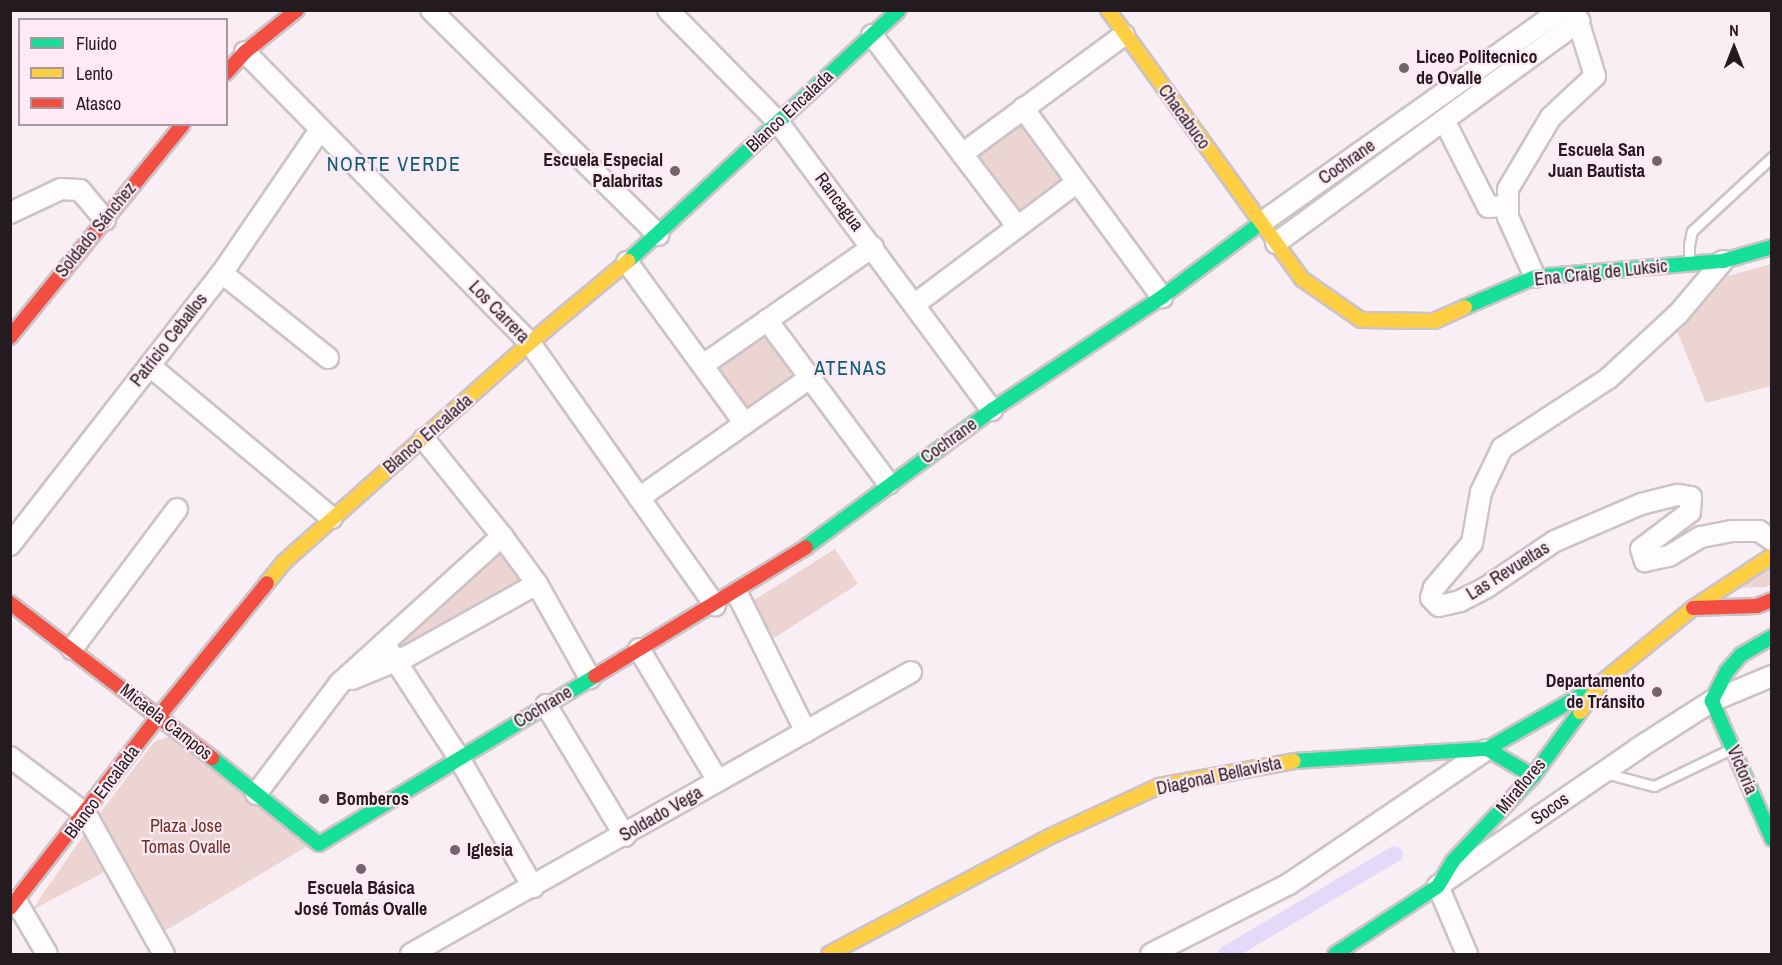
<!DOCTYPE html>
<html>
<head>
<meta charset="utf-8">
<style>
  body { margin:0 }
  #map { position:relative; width:1782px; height:965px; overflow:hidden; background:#f9eef4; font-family:"Archivo Narrow",sans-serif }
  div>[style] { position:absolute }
  .green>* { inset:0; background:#ebd4d2 }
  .canal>* { height:16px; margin:-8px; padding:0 8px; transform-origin:8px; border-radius:8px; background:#e3d9f8 }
  .roads { filter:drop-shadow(2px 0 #ccc3c7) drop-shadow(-2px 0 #ccc3c7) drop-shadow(0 2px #ccc3c7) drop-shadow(0 -2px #ccc3c7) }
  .lane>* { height:9px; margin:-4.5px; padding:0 4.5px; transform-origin:4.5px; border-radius:4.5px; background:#fefcfd }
  .street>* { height:20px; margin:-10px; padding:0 10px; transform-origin:10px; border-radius:10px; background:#fefcfd }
  .fast>* { height:14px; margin:-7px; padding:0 7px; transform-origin:7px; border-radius:7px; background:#16e098 }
  .slow>* { height:14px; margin:-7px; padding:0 7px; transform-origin:7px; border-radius:7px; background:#ffcf43 }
  .jam>* { height:14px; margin:-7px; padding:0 7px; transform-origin:7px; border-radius:7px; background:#f24e42 }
  .dots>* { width:16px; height:16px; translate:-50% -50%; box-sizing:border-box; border:3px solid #fee9f4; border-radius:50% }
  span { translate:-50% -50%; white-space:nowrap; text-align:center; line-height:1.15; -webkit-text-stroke:4.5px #fee9f4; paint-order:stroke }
  .poi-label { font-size:18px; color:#241b20; font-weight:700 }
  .left { translate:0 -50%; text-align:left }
  .right { translate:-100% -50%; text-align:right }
  .street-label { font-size:18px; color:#241b20 }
  .park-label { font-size:18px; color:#6c3223 }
  .neighbourhood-label { font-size:20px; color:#076074; letter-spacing:1.5px }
  .frame { position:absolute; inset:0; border:12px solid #241b20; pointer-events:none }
  .legend { position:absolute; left:18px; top:18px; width:210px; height:108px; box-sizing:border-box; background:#fee9f4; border:2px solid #a7979f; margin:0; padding:8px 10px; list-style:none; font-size:18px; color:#241b20 }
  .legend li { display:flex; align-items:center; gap:12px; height:30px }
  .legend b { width:30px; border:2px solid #a7979f }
  .north { position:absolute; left:1704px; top:18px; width:60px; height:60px; -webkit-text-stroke:4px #fee9f4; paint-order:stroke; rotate:0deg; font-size:16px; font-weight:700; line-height:24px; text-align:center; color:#241b20 }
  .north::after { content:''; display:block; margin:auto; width:21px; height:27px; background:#241b20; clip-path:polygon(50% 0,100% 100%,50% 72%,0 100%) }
</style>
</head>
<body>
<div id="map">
  <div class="green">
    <div style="clip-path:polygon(1021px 118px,1069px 184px,1020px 218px,973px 152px)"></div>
    <div style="clip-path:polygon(1771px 264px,1771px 386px,1706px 403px,1677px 331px,1728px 276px)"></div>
    <div style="clip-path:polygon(767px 328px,803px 378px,751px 415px,715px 365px)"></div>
    <div style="clip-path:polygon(835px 549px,858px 584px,774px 638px,751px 602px)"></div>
    <div style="clip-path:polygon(500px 550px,522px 579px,400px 651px,391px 644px)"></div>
    <div style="clip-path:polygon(1771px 563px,1771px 584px,1766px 587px,1730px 588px)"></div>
    <div style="clip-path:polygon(169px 736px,311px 844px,163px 932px,94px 821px,154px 742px)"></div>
    <div style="clip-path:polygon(87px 830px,108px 870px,32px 910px)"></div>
  </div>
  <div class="canal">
    <div style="left:1226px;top:954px;width:196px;rotate:-30.6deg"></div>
  </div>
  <div class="roads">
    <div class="lane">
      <div style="left:1689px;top:261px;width:16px;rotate:-90deg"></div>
      <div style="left:1689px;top:245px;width:14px;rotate:-78deg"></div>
      <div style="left:1692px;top:231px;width:109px;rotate:-42.8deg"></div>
      <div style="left:1605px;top:773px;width:51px;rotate:14.9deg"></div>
      <div style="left:1654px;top:786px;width:85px;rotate:-25.7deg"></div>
    </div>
    <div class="street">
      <div style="left:431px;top:10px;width:320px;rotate:44.7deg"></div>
      <div style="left:668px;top:10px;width:157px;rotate:45.5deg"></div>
      <div style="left:778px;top:122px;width:359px;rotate:53.4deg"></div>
      <div style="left:872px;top:35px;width:241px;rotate:52.8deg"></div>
      <div style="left:245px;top:52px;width:407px;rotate:45.6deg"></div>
      <div style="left:530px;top:343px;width:321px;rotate:54.8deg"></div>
      <div style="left:1023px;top:108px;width:235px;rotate:53.7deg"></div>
      <div style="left:1444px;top:120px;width:97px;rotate:63.2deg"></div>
      <div style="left:1488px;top:207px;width:20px;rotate:-3deg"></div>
      <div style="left:962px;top:154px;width:201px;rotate:-36.3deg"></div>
      <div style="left:10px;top:213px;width:56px;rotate:-25.2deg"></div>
      <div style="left:61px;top:189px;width:19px;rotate:3deg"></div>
      <div style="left:80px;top:190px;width:39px;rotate:50deg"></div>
      <div style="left:1261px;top:223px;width:368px;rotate:-35.4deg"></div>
      <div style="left:1276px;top:243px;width:376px;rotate:-36.2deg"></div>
      <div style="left:1723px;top:261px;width:70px;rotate:130.3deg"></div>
      <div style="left:1678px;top:314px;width:94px;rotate:137.2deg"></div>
      <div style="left:1609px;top:378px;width:128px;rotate:146.8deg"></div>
      <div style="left:1502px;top:448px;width:49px;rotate:115.5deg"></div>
      <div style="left:1481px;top:492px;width:52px;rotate:100deg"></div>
      <div style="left:1472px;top:543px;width:59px;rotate:130.2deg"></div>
      <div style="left:1434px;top:588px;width:10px;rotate:107deg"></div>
      <div style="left:1431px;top:598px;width:11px;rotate:45deg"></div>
      <div style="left:1439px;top:606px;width:22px;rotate:-13deg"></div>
      <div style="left:1460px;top:601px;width:30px;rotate:-27deg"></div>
      <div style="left:1487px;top:587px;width:82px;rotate:-34.1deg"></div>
      <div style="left:1555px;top:541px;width:94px;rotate:-23.3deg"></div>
      <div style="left:1641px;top:504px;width:38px;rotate:-14deg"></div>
      <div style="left:1678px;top:495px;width:13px;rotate:9deg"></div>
      <div style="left:1691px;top:497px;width:15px;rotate:94deg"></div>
      <div style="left:1690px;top:512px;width:61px;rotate:142.9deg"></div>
      <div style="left:1641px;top:549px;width:13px;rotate:72deg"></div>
      <div style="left:1645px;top:561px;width:25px;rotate:-12deg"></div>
      <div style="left:1669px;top:556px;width:37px;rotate:-31deg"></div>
      <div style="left:1701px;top:537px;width:32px;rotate:-11deg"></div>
      <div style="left:1732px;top:531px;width:27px"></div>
      <div style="left:1759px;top:531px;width:16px;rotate:35deg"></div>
      <div style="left:627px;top:262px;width:200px;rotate:53.9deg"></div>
      <div style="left:222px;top:273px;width:136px;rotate:38.7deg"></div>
      <div style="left:1535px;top:277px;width:66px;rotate:-114.2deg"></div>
      <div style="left:1508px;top:217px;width:28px;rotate:-90deg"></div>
      <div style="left:1508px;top:189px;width:84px;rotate:-59.2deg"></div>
      <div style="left:1551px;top:117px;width:60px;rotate:-43deg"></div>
      <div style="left:1595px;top:76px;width:68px;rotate:-107.1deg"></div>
      <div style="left:915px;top:304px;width:201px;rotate:-36.9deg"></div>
      <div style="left:767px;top:320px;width:204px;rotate:53.4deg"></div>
      <div style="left:703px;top:365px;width:207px;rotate:-34.8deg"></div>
      <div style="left:150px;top:366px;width:237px;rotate:39.9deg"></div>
      <div style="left:424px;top:439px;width:124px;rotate:51.2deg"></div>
      <div style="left:502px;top:536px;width:59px;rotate:53.9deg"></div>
      <div style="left:537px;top:584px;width:108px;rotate:60.6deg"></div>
      <div style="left:639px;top:498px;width:210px;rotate:-35.1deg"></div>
      <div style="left:10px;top:545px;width:345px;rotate:-52.1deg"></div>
      <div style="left:222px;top:273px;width:173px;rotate:-55.6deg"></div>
      <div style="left:737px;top:593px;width:155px;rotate:63.6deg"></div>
      <div style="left:384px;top:643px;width:137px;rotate:56.9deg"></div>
      <div style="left:459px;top:758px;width:149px;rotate:60.2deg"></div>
      <div style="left:72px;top:649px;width:175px;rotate:-53.1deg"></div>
      <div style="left:639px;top:649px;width:154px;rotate:59.1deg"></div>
      <div style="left:352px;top:679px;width:61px;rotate:-22.3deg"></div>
      <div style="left:408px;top:656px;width:148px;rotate:-29.2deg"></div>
      <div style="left:546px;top:705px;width:153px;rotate:58.9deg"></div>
      <div style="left:10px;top:757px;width:95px;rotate:36.9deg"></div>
      <div style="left:86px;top:814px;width:160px;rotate:60.9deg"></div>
      <div style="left:256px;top:794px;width:139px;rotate:-52.9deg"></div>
      <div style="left:340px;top:683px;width:219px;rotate:-42.2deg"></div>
      <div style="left:16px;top:901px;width:61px;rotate:59.7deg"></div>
      <div style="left:411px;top:954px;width:574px;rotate:-29.42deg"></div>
      <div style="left:1151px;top:954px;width:155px;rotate:-26.9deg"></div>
      <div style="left:1289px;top:884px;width:238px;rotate:-34.2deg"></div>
      <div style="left:1467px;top:954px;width:74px;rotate:-113.1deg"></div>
      <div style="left:1438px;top:886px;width:242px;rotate:-34.5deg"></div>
      <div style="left:1637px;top:749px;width:89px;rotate:-32.6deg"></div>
      <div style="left:1712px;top:701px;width:65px;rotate:-22.6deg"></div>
    </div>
    <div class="fast">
      <div style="left:628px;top:261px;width:369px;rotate:-42.8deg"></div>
      <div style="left:1465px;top:307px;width:76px;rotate:-23.2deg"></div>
      <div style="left:1535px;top:277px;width:189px;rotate:-4.9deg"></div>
      <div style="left:1723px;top:261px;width:51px;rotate:-15.9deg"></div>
      <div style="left:806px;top:547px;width:231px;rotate:-36.4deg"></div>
      <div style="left:992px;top:410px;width:204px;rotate:-33.6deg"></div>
      <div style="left:1162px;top:297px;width:124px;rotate:-36.8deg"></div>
      <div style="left:1772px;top:637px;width:36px;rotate:150deg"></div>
      <div style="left:1741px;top:655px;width:21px;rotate:131deg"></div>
      <div style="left:1727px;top:671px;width:34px;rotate:117deg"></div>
      <div style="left:1712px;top:701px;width:150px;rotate:66.5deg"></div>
      <div style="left:1487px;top:749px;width:119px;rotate:-29.8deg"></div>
      <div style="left:212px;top:758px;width:137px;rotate:38.8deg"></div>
      <div style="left:319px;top:844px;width:323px;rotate:-31.3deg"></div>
      <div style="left:1294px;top:761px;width:193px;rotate:-3.6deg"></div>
      <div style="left:1487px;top:749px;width:53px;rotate:30.4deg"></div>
      <div style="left:1335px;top:954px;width:123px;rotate:-33.4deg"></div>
      <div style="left:1438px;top:886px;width:29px;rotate:-59deg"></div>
      <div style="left:1453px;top:861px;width:117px;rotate:-46.7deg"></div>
      <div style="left:1533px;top:776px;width:79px;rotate:-53.7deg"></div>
    </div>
    <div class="slow">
      <div style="left:1108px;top:10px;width:332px;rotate:54.2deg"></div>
      <div style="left:1302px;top:279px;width:72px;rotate:34.8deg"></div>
      <div style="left:1361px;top:320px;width:73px;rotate:0.8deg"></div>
      <div style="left:1434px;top:321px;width:34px;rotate:-24deg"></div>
      <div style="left:267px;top:583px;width:27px;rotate:-51deg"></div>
      <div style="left:284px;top:562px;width:329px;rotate:-41.7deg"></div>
      <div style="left:530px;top:343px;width:128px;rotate:-39.9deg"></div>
      <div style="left:1580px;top:712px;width:36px;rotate:-54deg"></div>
      <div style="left:1601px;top:683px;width:119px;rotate:-39.2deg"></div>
      <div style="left:1693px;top:608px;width:95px;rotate:-33.4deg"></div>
      <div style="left:829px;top:954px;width:251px;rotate:-28deg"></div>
      <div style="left:1051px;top:836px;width:119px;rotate:-24.8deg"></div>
      <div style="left:1159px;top:786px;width:137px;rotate:-10.5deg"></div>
    </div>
    <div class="jam">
      <div style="left:226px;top:73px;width:28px;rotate:-48deg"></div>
      <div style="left:245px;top:52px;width:67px;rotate:-38.9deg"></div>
      <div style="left:10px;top:337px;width:274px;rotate:-50.9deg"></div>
      <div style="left:10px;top:603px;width:255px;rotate:37.5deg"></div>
      <div style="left:1693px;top:608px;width:64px;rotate:-1.8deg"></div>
      <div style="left:1757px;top:606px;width:16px;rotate:-22deg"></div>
      <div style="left:595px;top:676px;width:247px;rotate:-31.4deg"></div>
      <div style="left:10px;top:908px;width:243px;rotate:-52.2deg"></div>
      <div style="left:159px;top:716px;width:171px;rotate:-50.9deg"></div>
    </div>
  </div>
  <div class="dots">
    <div style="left:1404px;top:68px;background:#6f656a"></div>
    <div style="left:1657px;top:161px;background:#6f656a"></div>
    <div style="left:675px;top:171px;background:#6f656a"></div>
    <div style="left:1657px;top:692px;background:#6f656a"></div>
    <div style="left:324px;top:799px;background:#6f656a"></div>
    <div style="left:455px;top:850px;background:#6f656a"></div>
    <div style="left:361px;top:869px;background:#6f656a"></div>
  </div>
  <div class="poi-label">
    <span class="left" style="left:1416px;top:68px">Liceo Politecnico<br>de Ovalle</span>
    <span class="right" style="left:1645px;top:161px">Escuela San<br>Juan Bautista</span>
    <span class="right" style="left:663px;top:171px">Escuela Especial<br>Palabritas</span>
    <span class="right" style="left:1645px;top:692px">Departamento<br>de Tránsito</span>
    <span class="left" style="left:336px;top:799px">Bomberos</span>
    <span class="left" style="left:467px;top:850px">Iglesia</span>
    <span style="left:361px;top:899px">Escuela Básica<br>José Tomás Ovalle</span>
  </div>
  <div class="street-label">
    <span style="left:790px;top:111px;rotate:-43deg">Blanco Encalada</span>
    <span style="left:1184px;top:117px;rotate:54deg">Chacabuco</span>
    <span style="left:1347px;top:162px;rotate:-35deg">Cochrane</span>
    <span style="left:839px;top:202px;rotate:53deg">Rancagua</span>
    <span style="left:96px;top:230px;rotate:-51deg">Soldado Sánchez</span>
    <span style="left:1601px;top:273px;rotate:-6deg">Ena Craig de Luksic</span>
    <span style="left:499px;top:312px;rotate:46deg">Los Carrera</span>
    <span style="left:169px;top:340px;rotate:-52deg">Patricio Ceballos</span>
    <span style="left:428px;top:434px;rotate:-41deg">Blanco Encalada</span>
    <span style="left:949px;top:441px;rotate:-36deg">Cochrane</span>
    <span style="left:1508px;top:571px;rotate:-32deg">Las Revueltas</span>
    <span style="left:543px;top:707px;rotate:-31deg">Cochrane</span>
    <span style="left:166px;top:722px;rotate:38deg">Micaela Campos</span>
    <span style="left:1742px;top:770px;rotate:67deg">Victoria</span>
    <span style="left:1219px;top:776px;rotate:-12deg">Diagonal Bellavista</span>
    <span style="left:1521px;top:786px;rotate:-50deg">Miraflores</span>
    <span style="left:102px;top:792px;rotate:-53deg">Blanco Encalada</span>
    <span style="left:1550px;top:809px;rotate:-35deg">Socos</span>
    <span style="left:661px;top:814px;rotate:-30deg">Soldado Vega</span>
  </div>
  <div class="park-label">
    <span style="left:186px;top:837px">Plaza Jose<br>Tomas Ovalle</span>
  </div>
  <div class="neighbourhood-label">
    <span style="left:394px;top:163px">NORTE VERDE</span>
    <span style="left:851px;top:367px">ATENAS</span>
  </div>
  <div class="frame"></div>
  <ul class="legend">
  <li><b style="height:8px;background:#16e098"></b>Fluido</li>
  <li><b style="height:8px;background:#ffcf43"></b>Lento</li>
  <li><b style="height:8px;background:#f24e42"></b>Atasco</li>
  </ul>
  <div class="north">N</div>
</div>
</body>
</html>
